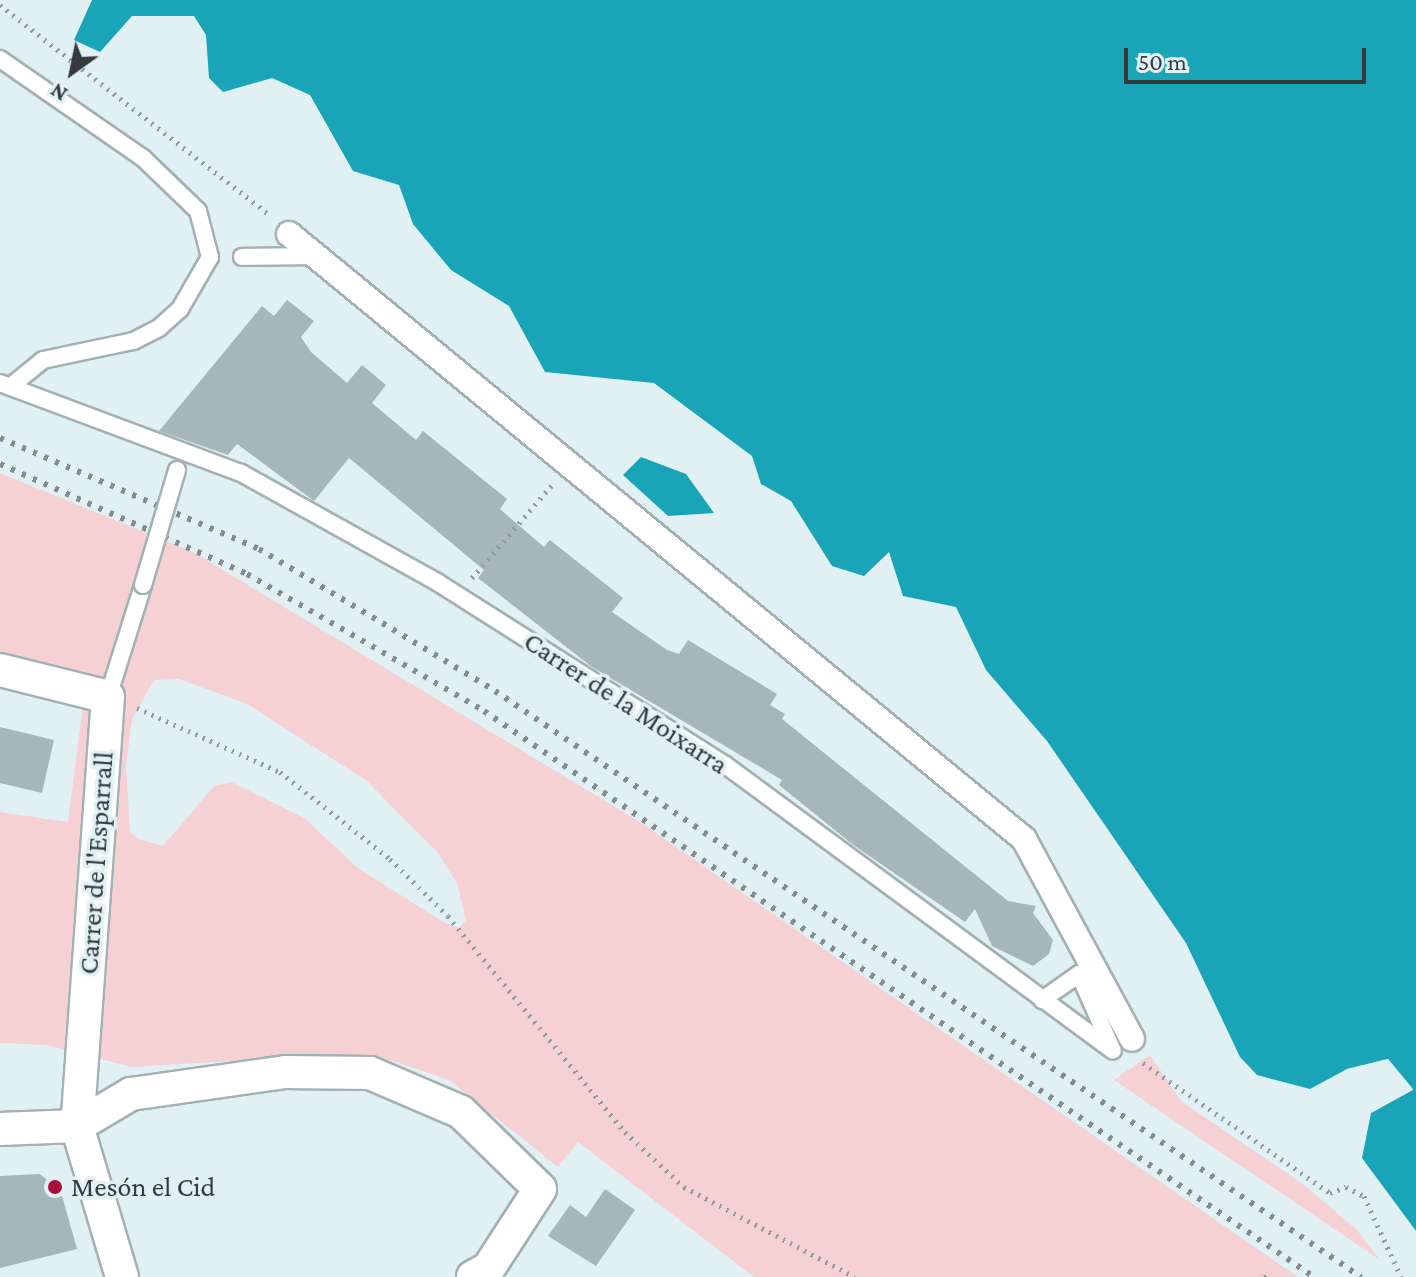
<!DOCTYPE html>
<html>
<head>
<meta charset="utf-8">
<style>
  body { margin:0 }
  #map { position:relative; width:1416px; height:1277px; overflow:hidden; background:#e0f0f3; font-family:"Crimson Pro",serif }
  div>[style] { position:absolute }
  .green>* { inset:0; background:#f6d1d4 }
  .water>* { inset:0; background:#19a4b8 }
  .pier>* { inset:0; background:#e0f0f3 }
  .building>* { inset:0; background:#a7b6b9 }
  .path>* { height:5px; margin-top:-2.5px; transform-origin:0; background:repeating-linear-gradient(90deg,#8f9a9d 0 2px,transparent 0 8px) }
  .roads { filter:drop-shadow(2px 0 #a2b1b4) drop-shadow(-2px 0 #a2b1b4) drop-shadow(0 2px #a2b1b4) drop-shadow(0 -2px #a2b1b4) }
  .service>* { height:16px; margin:-8px; padding:0 8px; transform-origin:8px; border-radius:8px; background:#fff }
  .pedestrian>* { height:24px; margin:-12px; padding:0 12px; transform-origin:12px; border-radius:12px; background:#fff }
  .minor>* { height:32px; margin:-16px; padding:0 16px; transform-origin:16px; border-radius:16px; background:#fff }
  .rail>* { height:6px; margin-top:-3px; transform-origin:0; background:repeating-linear-gradient(90deg,#838d90 0 4px,transparent 0 12px) }
  .bridges { filter:drop-shadow(2px 0 #a2b1b4) drop-shadow(-2px 0 #a2b1b4) drop-shadow(0 2px #a2b1b4) drop-shadow(0 -2px #a2b1b4) }
  .service-bridge>* { height:16px; margin:-8px; padding:0 8px; transform-origin:8px; border-radius:8px; background:#fff }
  .dots>* { width:22px; height:22px; translate:-50% -50%; box-sizing:border-box; border:4px solid #e0f0f3; border-radius:50% }
  span { translate:-50% -50%; white-space:nowrap; text-align:center; line-height:1.15; -webkit-text-stroke:7px #e0f0f3; paint-order:stroke }
  .street-label { font-size:28px; color:#353b3d }
  .poi-label { font-size:28px; color:#353b3d }
  .left { translate:0 -50%; text-align:left }
  .north { position:absolute; left:32px; top:32px; width:80px; height:80px; -webkit-text-stroke:6px #e0f0f3; paint-order:stroke; rotate:213deg; font-size:22px; font-weight:700; line-height:32px; text-align:center; color:#353b3d }
  .north::after { content:''; display:block; margin:auto; width:28px; height:36px; background:#353b3d; clip-path:polygon(50% 0,100% 100%,50% 72%,0 100%) }
  .scale { position:absolute; left:1124px; top:48px; width:242px; height:36px; box-sizing:border-box; border:4px solid #353b3d; border-top:0; padding-left:10px; font-size:24px; line-height:28px; white-space:nowrap; color:#353b3d; -webkit-text-stroke:6px #e0f0f3; paint-order:stroke }
</style>
</head>
<body>
<div id="map">
  <div class="green">
    <div style="clip-path:polygon(evenodd,0 473px,193px 552px,640px 822px,1298px 1277px,754px 1277px,578px 1142px,558px 1167px,449px 1080px,393px 1061px,328px 1055px,132px 1067px,47px 1045px,0 1043px,0 812px,68px 822px,83px 705px,0 685px,0 473px,179px 679px,247px 704px,367px 781px,437px 852px,457px 883px,466px 920px,459px 928px,443px 922px,358px 868px,304px 818px,231px 782px,214px 786px,163px 846px,138px 839px,130px 832px,126px 765px,132px 719px,154px 680px,179px 679px)"></div>
    <div style="clip-path:polygon(1150px 1055px,1181px 1101px,1304px 1185px,1357px 1230px,1380px 1260px,1114px 1080px)"></div>
  </div>
  <div class="water">
    <div style="clip-path:polygon(92px 0,1416px 0,1416px 1231px,1362px 1158px,1371px 1113px,1413px 1089px,1388px 1059px,1347px 1069px,1310px 1089px,1257px 1075px,1240px 1057px,1186px 943px,1047px 741px,986px 670px,956px 607px,903px 596px,889px 552px,864px 576px,832px 566px,791px 501px,761px 484px,752px 456px,654px 383px,545px 372px,509px 306px,451px 270px,413px 224px,399px 185px,353px 171px,310px 95px,272px 78px,223px 92px,209px 78px,206px 35px,194px 16px,132px 16px,100px 52px,74px 40px)"></div>
    <div style="clip-path:polygon(641px 457px,686px 474px,714px 513px,668px 516px,623px 475px)"></div>
  </div>
  <div class="pier">
    <div style="clip-path:polygon(1388px 1059px,1413px 1090px,1371px 1113px,1407px 1088px,1387px 1063px,1311px 1093px,1347px 1069px)"></div>
  </div>
  <div class="building">
    <div style="clip-path:polygon(287px 300px,314px 321px,301px 337px,311px 352px,347px 383px,362px 365px,386px 385px,372px 403px,416px 440px,423px 431px,507px 499px,500px 509px,544px 547px,550px 540px,623px 598px,612px 612px,667px 650px,679px 654px,688px 640px,777px 694px,770px 705px,785px 714px,782px 719px,1008px 901px,1036px 906px,1033px 913px,1053px 940px,1049px 954px,1033px 966px,992px 946px,975px 909px,965px 922px,852px 844px,779px 785px,782px 780px,592px 667px,478px 578px,484px 570px,349px 458px,314px 501px,237px 444px,228px 455px,159px 431px,262px 306px,274px 316px)"></div>
    <div style="clip-path:polygon(0 727px,54px 740px,42px 793px,0 783px)"></div>
    <div style="clip-path:polygon(40px 1174px,61px 1192px,77px 1249px,0 1268px,0 1176px)"></div>
    <div style="clip-path:polygon(605px 1189px,635px 1210px,596px 1266px,548px 1236px,570px 1205px,586px 1217px)"></div>
  </div>
  <div class="path">
    <div style="left:0;top:5px;width:343px;rotate:37.9deg"></div>
    <div style="left:472px;top:578px;width:123px;rotate:-49.3deg"></div>
    <div style="left:137px;top:708px;width:157px;rotate:24.1deg"></div>
    <div style="left:280px;top:772px;width:140px;rotate:38.3deg"></div>
    <div style="left:390px;top:859px;width:81px;rotate:44.5deg"></div>
    <div style="left:448px;top:916px;width:279px;rotate:50.7deg"></div>
    <div style="left:625px;top:1132px;width:81px;rotate:43deg"></div>
    <div style="left:684px;top:1187px;width:193px;rotate:27.8deg"></div>
    <div style="left:1143px;top:1063px;width:228px;rotate:34.8deg"></div>
    <div style="left:1330px;top:1193px;width:17px;rotate:-21deg"></div>
    <div style="left:1346px;top:1187px;width:20px;rotate:27deg"></div>
    <div style="left:1364px;top:1196px;width:89px;rotate:65.4deg"></div>
    <div style="left:1265px;top:1277px;width:7px;rotate:-56deg"></div>
  </div>
  <div class="roads">
    <div class="service">
      <div style="left:0;top:59px;width:174px;rotate:34.7deg"></div>
      <div style="left:143px;top:158px;width:76px;rotate:43.9deg"></div>
      <div style="left:198px;top:211px;width:48px;rotate:75.4deg"></div>
      <div style="left:210px;top:257px;width:60px;rotate:120deg"></div>
      <div style="left:180px;top:309px;width:28px;rotate:138deg"></div>
      <div style="left:159px;top:328px;width:29px;rotate:153deg"></div>
      <div style="left:133px;top:341px;width:92px;rotate:168.1deg"></div>
      <div style="left:43px;top:360px;width:41px;rotate:140.9deg"></div>
      <div style="left:242px;top:257px;width:69px;rotate:-0.8deg"></div>
      <div style="left:0;top:383px;width:257px;rotate:20.5deg"></div>
      <div style="left:241px;top:473px;width:224px;rotate:29.1deg"></div>
      <div style="left:437px;top:582px;width:340px;rotate:32.4deg"></div>
      <div style="left:724px;top:764px;width:483px;rotate:36.4deg"></div>
      <div style="left:108px;top:697px;width:117px;rotate:-72.6deg"></div>
      <div style="left:1042px;top:1000px;width:45px;rotate:-35.1deg"></div>
      <div style="left:1079px;top:974px;width:82px;rotate:66.3deg"></div>
    </div>
    <div class="pedestrian">
      <div style="left:289px;top:234px;width:952px;rotate:39.46deg"></div>
      <div style="left:1024px;top:839px;width:227px;rotate:61.6deg"></div>
    </div>
    <div class="minor">
      <div style="left:0;top:670px;width:111px;rotate:14deg"></div>
      <div style="left:108px;top:697px;width:430px;rotate:94.1deg"></div>
      <div style="left:77px;top:1126px;width:158px;rotate:73.4deg"></div>
      <div style="left:0;top:1129px;width:77px;rotate:-2.2deg"></div>
      <div style="left:77px;top:1126px;width:63px;rotate:-30.7deg"></div>
      <div style="left:131px;top:1094px;width:156px;rotate:-8.1deg"></div>
      <div style="left:285px;top:1072px;width:85px;rotate:0.7deg"></div>
      <div style="left:370px;top:1073px;width:99px;rotate:23.2deg"></div>
      <div style="left:461px;top:1112px;width:110px;rotate:44.3deg"></div>
      <div style="left:540px;top:1189px;width:95px;rotate:123deg"></div>
      <div style="left:488px;top:1269px;width:17px;rotate:152deg"></div>
    </div>
  </div>
  <div class="rail">
    <div style="left:0;top:438px;width:282px;rotate:23.2deg"></div>
    <div style="left:259px;top:549px;width:275px;rotate:31deg"></div>
    <div style="left:495px;top:691px;width:1046px;rotate:34.09deg"></div>
    <div style="left:0;top:464px;width:270px;rotate:24deg"></div>
    <div style="left:247px;top:574px;width:274px;rotate:30deg"></div>
    <div style="left:484px;top:711px;width:1005px;rotate:34.29deg"></div>
  </div>
  <div class="bridges">
    <div class="service-bridge">
      <div style="left:143px;top:585px;width:120px;rotate:-73.5deg"></div>
    </div>
  </div>
  <div class="dots">
    <div style="left:55px;top:1187px;background:#a8103b"></div>
  </div>
  <div class="street-label">
    <span style="left:626px;top:703px;rotate:33deg">Carrer de la Moixarra</span>
    <span style="left:96px;top:863px;rotate:-86deg">Carrer de l'Esparrall</span>
  </div>
  <div class="poi-label">
    <span class="left" style="left:71px;top:1187px">Mesón el Cid</span>
  </div>
  <div class="north">N</div>
  <div class="scale">50 m</div>
</div>
</body>
</html>
